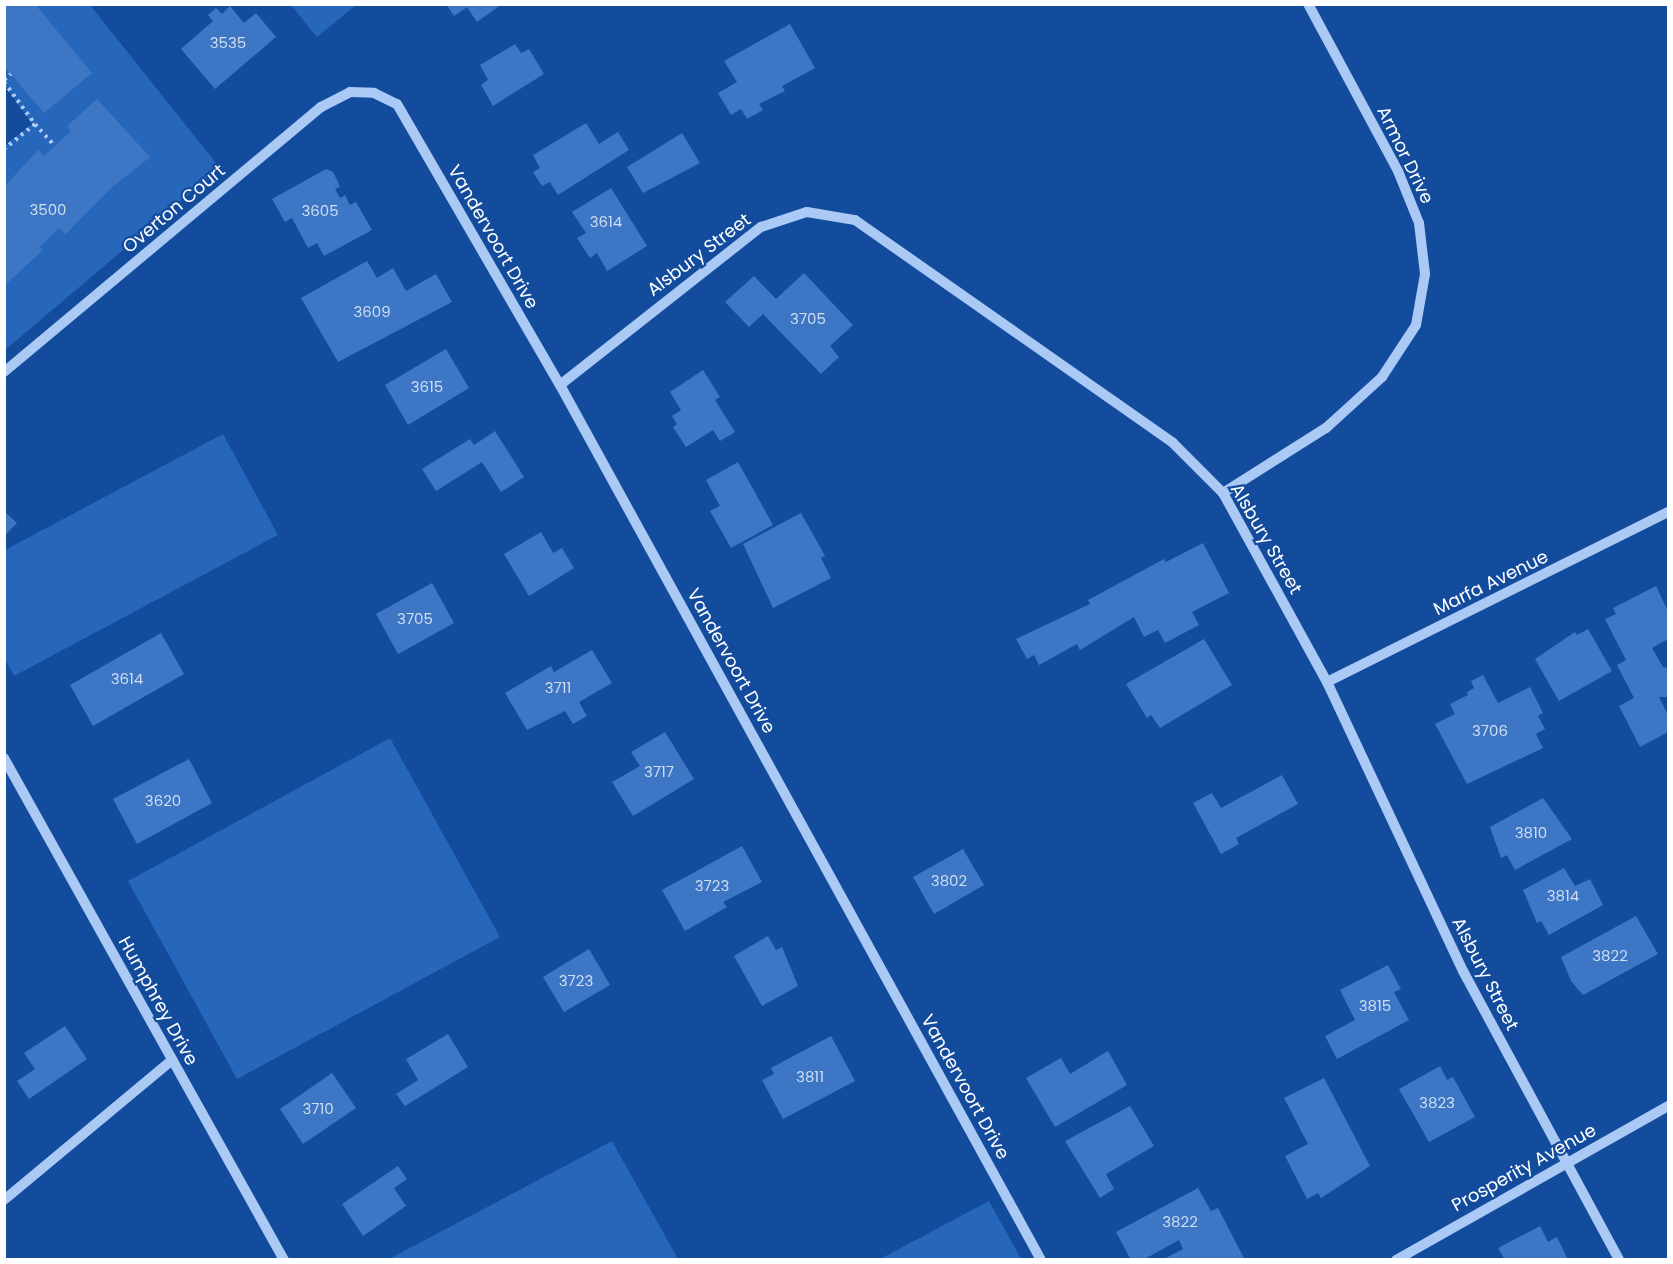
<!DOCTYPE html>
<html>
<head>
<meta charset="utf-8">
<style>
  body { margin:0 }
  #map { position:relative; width:1673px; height:1264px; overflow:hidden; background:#134c9d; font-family:Poppins,sans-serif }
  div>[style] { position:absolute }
  .green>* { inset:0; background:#2666bb }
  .building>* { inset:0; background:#3d76c4 }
  .path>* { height:4px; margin-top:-2px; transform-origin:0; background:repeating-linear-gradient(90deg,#aac9f4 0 3px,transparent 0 7.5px) }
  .minor>* { height:10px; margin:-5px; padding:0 5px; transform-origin:5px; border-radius:5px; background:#aac9f4 }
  span { translate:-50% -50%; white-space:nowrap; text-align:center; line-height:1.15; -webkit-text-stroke:4.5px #134c9d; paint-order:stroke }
  .number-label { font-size:15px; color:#ceddf0 }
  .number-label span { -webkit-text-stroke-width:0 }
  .street-label { font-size:18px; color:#fff }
  .frame { position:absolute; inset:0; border:6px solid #fff; pointer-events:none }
</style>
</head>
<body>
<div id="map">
  <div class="green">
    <div style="clip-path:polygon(5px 5px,90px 5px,220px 168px,5px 350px,4px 146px,32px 124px,5px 86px)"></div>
    <div style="clip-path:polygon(291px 5px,356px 5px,317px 37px)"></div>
    <div style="clip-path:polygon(223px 434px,278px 535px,14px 676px,5px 659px,5px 550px)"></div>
    <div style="clip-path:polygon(390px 738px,500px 937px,237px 1079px,128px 881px)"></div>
    <div style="clip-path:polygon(612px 1141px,678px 1259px,389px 1259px)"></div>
    <div style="clip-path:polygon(989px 1201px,1021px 1259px,880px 1259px)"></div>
  </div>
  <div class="building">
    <div style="clip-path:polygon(4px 4px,35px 4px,92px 73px,44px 113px,4px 66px)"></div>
    <div style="clip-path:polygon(446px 4px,502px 4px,477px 22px,467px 7px,454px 16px)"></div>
    <div style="clip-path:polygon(230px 6px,244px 23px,256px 13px,276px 37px,215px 89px,181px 49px,213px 21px,208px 15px,216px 8px,222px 14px)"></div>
    <div style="clip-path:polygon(790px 24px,815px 68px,782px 86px,785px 91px,759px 104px,763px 110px,747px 119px,741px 109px,731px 115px,718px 93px,737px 82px,724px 61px)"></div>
    <div style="clip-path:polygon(515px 44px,521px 53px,529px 49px,544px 74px,493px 106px,481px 85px,488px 80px,480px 65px)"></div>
    <div style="clip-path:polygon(97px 99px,150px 157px,109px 190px,65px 235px,59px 228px,40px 247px,43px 250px,4px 286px,4px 187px,38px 150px,44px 156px,71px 131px,67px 126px)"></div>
    <div style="clip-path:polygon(586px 123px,599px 144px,618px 132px,629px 150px,558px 195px,550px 182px,542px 186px,533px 172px,540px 168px,533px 155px)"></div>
    <div style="clip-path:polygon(682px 133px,700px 163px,643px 193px,627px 167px)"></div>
    <div style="clip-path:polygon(326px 169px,333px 172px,338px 182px,340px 187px,335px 189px,340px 198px,345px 195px,350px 205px,356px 202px,372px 230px,324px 256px,317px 243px,308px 248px,292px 218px,285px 222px,272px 199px)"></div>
    <div style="clip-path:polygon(611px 188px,647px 246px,607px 271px,597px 253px,590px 258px,577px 238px,586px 233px,572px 212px)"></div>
    <div style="clip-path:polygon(367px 261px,377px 278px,393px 268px,406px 291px,436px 274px,452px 302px,338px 362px,301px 298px)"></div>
    <div style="clip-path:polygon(804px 273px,853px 325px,830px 346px,839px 357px,821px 374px,763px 314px,749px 327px,725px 302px,754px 276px,776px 299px)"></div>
    <div style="clip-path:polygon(446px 349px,469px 388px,408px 425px,385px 385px)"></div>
    <div style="clip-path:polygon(703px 370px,720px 397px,715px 400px,735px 432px,720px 441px,713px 430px,686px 447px,673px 427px,677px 424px,672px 416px,681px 410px,670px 392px)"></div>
    <div style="clip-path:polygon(495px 431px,524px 477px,501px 492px,482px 462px,436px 491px,422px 469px,470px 439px,474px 445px)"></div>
    <div style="clip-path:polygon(738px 462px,773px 525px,731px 548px,710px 511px,720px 506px,706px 480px)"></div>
    <div style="clip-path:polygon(4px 511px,17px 523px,4px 536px)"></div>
    <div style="clip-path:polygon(801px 513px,825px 556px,821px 558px,831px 578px,773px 608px,743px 544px)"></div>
    <div style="clip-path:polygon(541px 532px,553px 553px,562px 548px,574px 568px,529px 596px,504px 554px)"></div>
    <div style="clip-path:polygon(1203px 543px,1229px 593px,1192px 612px,1199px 625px,1165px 643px,1158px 630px,1144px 637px,1134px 617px,1080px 650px,1077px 644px,1039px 665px,1034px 655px,1027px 659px,1016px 639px,1090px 604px,1088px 600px,1164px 559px,1166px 562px)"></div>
    <div style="clip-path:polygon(432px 583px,454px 623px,398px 654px,376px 614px)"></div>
    <div style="clip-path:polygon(1656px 586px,1668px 611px,1668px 639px,1652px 648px,1663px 667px,1668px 668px,1668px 697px,1659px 697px,1668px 715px,1668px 732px,1640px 747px,1619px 706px,1634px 698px,1617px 665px,1626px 660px,1605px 619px,1616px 614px,1613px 608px)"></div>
    <div style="clip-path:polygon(1588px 629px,1612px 671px,1559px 701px,1535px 659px,1575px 632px,1577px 635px)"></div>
    <div style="clip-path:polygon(161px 633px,184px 674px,93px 726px,70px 685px)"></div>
    <div style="clip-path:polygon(1204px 639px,1232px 685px,1160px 728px,1151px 715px,1147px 718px,1126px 684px)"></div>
    <div style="clip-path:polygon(592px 650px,612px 683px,579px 702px,587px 716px,573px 724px,565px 711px,527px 730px,505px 693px,551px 666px,554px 672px)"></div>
    <div style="clip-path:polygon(1483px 675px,1498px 703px,1530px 687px,1543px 713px,1538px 716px,1545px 729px,1536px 734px,1543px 748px,1467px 784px,1435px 724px,1455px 714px,1450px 704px,1468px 695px,1467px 692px,1474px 688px,1471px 681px)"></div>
    <div style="clip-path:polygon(665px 732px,694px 779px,633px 816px,612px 782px,640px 766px,631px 752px)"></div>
    <div style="clip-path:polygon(189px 759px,212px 803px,137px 844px,113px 799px)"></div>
    <div style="clip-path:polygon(1282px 775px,1298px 804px,1236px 838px,1239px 844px,1221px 854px,1193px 803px,1212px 793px,1221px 808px)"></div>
    <div style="clip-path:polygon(1543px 798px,1572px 839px,1515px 870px,1507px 855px,1501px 858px,1490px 827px)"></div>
    <div style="clip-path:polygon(742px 846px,762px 882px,723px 902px,727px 907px,685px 931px,662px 890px)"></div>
    <div style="clip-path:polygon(963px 849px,984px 885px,934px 914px,913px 877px)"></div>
    <div style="clip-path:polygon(1564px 868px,1575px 886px,1590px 879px,1603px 905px,1549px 935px,1541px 921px,1537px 923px,1523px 890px)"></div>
    <div style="clip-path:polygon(1636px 916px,1658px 954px,1583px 995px,1571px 981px,1561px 957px)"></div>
    <div style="clip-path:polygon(768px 936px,776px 950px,782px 947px,798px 986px,762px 1006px,734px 956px)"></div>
    <div style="clip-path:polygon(589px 949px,610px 985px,564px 1012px,543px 977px)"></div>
    <div style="clip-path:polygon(1388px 965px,1401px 989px,1394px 992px,1409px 1020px,1337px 1059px,1325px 1036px,1355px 1020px,1340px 990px)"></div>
    <div style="clip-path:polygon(65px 1026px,87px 1059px,29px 1099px,17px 1081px,35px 1069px,24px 1053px)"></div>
    <div style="clip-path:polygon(448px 1034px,468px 1067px,405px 1106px,396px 1094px,418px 1080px,406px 1059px)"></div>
    <div style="clip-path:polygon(831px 1036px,855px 1081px,783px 1119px,762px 1080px,774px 1074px,771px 1068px)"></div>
    <div style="clip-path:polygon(1108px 1051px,1127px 1085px,1055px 1127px,1026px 1078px,1061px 1058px,1070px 1074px)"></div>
    <div style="clip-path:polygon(1440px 1066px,1447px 1080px,1453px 1077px,1475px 1117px,1429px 1142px,1399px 1089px)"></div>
    <div style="clip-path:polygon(332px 1073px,356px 1108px,303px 1144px,280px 1109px)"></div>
    <div style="clip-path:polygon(1324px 1078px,1370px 1166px,1321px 1198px,1318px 1193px,1307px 1199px,1285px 1156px,1308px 1144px,1284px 1098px)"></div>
    <div style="clip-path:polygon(1130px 1106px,1154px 1146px,1106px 1174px,1114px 1189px,1100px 1198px,1065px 1141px)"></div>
    <div style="clip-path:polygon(398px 1166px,407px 1179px,394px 1188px,406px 1206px,363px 1236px,342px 1204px)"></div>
    <div style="clip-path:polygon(1198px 1188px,1211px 1211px,1218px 1208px,1245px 1260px,1162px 1260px,1183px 1249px,1179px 1240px,1143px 1260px,1131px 1260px,1116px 1232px)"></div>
    <div style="clip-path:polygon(1540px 1226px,1548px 1242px,1557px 1237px,1568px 1260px,1505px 1260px,1498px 1248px)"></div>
  </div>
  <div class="path">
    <div style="left:4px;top:80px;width:9px;rotate:-41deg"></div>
    <div style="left:4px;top:82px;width:52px;rotate:53.6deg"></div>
    <div style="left:35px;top:124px;width:40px;rotate:141deg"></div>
    <div style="left:35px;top:124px;width:30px;rotate:48deg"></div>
  </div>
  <div class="minor">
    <div style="left:4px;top:372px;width:413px;rotate:-39.9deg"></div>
    <div style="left:321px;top:107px;width:33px;rotate:-27deg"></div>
    <div style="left:350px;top:92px;width:24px;rotate:2deg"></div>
    <div style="left:374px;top:93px;width:25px;rotate:26deg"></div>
    <div style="left:397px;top:104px;width:325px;rotate:59.9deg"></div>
    <div style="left:560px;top:385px;width:998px;rotate:61.2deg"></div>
    <div style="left:560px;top:385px;width:256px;rotate:-38.2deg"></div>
    <div style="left:761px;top:227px;width:48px;rotate:-18.1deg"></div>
    <div style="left:807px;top:212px;width:49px;rotate:9.5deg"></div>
    <div style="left:855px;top:220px;width:388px;rotate:35deg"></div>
    <div style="left:1173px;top:443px;width:71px;rotate:45deg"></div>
    <div style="left:1223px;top:493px;width:216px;rotate:61.2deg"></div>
    <div style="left:1327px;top:682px;width:319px;rotate:64.8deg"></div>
    <div style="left:1463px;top:971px;width:328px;rotate:61.6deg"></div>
    <div style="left:1223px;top:493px;width:122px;rotate:-32.3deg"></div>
    <div style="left:1326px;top:428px;width:76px;rotate:-42.3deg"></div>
    <div style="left:1382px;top:377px;width:62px;rotate:-56.8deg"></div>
    <div style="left:1416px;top:325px;width:52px;rotate:-80deg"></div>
    <div style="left:1425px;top:274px;width:51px;rotate:-96.7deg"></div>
    <div style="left:1419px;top:223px;width:56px;rotate:-112deg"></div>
    <div style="left:1398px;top:171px;width:190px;rotate:-118.3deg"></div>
    <div style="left:1327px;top:682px;width:381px;rotate:-26.5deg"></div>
    <div style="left:4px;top:758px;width:575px;rotate:60.85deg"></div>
    <div style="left:4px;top:1200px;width:219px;rotate:-39.8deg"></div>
    <div style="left:1396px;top:1260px;width:313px;rotate:-29.5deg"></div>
  </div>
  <div class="number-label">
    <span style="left:228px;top:43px">3535</span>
    <span style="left:48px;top:210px">3500</span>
    <span style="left:320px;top:211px">3605</span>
    <span style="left:606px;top:222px">3614</span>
    <span style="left:372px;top:312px">3609</span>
    <span style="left:808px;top:319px">3705</span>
    <span style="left:427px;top:387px">3615</span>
    <span style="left:415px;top:619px">3705</span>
    <span style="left:127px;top:679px">3614</span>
    <span style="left:558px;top:688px">3711</span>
    <span style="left:1490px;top:731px">3706</span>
    <span style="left:659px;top:772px">3717</span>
    <span style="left:163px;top:801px">3620</span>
    <span style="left:1531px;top:833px">3810</span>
    <span style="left:949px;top:881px">3802</span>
    <span style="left:712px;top:886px">3723</span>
    <span style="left:1563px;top:896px">3814</span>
    <span style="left:1610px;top:956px">3822</span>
    <span style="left:576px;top:981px">3723</span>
    <span style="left:1375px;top:1006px">3815</span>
    <span style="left:810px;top:1077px">3811</span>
    <span style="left:1437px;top:1103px">3823</span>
    <span style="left:318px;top:1109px">3710</span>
    <span style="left:1180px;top:1222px">3822</span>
  </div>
  <div class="street-label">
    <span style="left:1405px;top:155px;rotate:64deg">Armor Drive</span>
    <span style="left:174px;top:209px;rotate:-40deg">Overton Court</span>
    <span style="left:493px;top:237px;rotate:60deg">Vandervoort Drive</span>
    <span style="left:699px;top:255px;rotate:-37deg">Alsbury Street</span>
    <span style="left:1266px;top:539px;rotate:60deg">Alsbury Street</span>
    <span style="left:1491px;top:583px;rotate:-26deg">Marfa Avenue</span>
    <span style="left:731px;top:661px;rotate:61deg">Vandervoort Drive</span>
    <span style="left:1485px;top:974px;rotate:63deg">Alsbury Street</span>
    <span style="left:158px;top:1001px;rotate:61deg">Humphrey Drive</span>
    <span style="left:965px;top:1087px;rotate:61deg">Vandervoort Drive</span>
    <span style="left:1524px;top:1168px;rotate:-29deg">Prosperity Avenue</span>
  </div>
  <div class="frame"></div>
</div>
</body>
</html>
